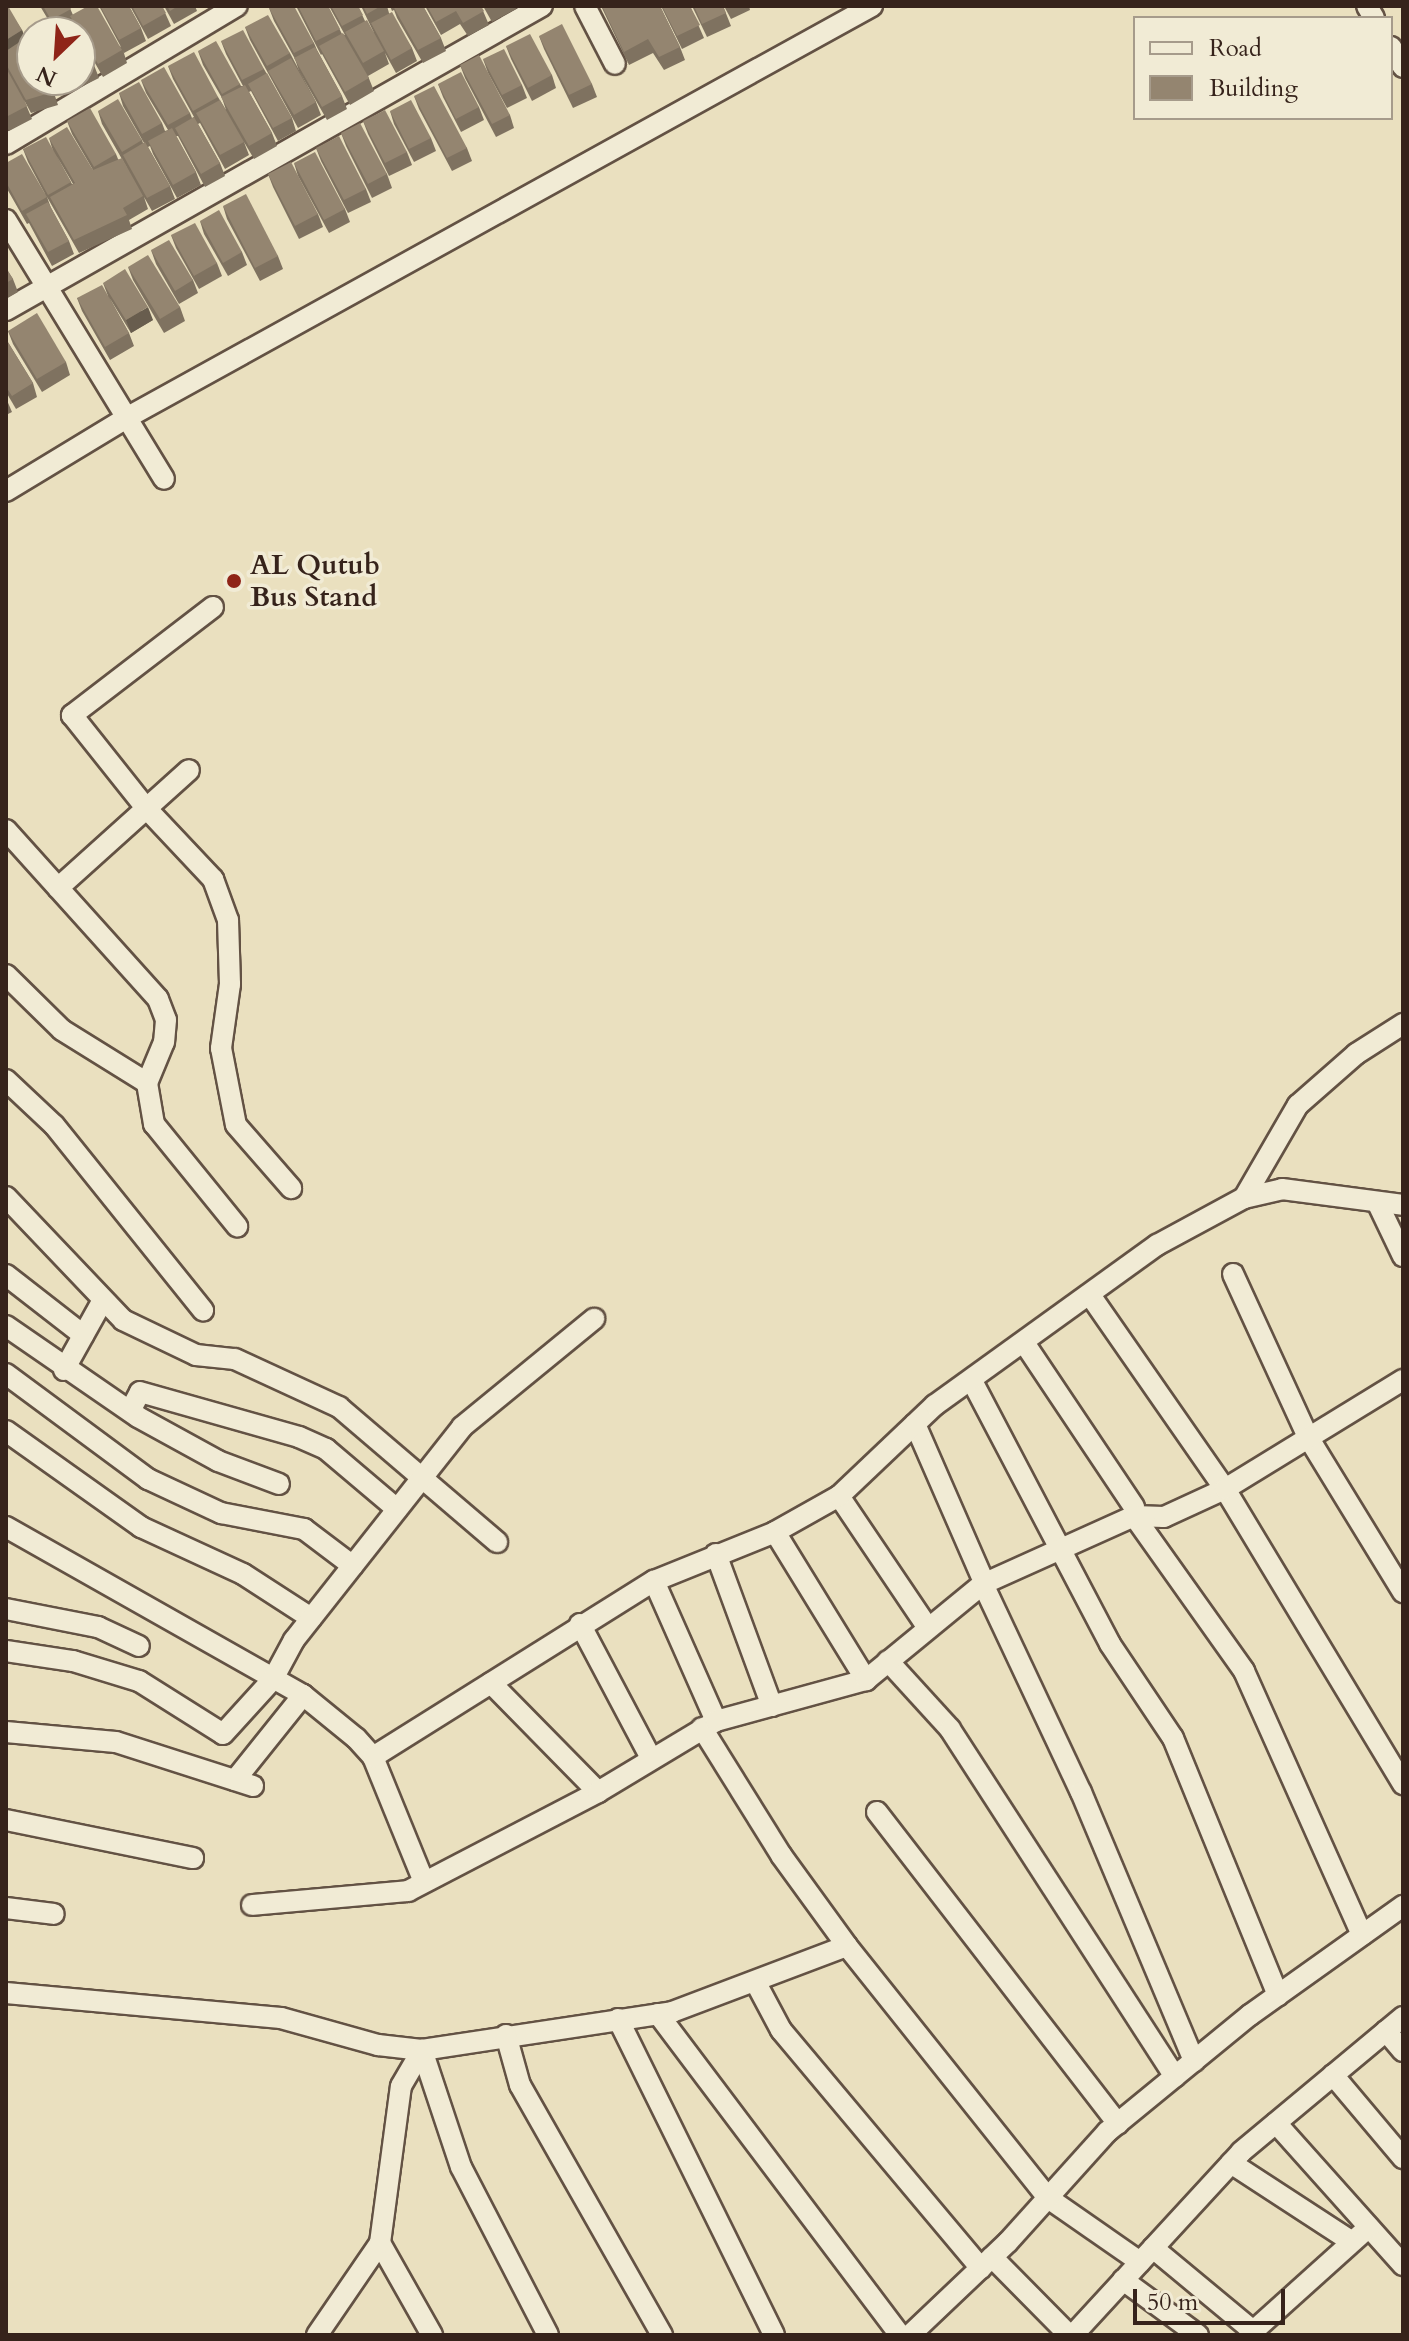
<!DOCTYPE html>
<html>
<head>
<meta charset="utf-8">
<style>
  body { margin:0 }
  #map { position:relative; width:1409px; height:2341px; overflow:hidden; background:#eae0bf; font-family:Cardo,serif }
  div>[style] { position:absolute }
  .roads { filter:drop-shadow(2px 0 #635244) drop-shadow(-2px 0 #635244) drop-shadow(0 2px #635244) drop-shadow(0 -2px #635244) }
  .minor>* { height:20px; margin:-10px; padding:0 10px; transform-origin:10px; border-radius:10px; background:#f1ebd5 }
  .wall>* { inset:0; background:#7f7260 }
  .shaded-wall>* { inset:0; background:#685d4e }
  .building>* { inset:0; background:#948570 }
  .dots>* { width:22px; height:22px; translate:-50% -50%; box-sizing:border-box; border:4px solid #f1ebd5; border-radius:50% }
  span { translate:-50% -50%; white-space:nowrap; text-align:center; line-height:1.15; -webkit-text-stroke:7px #f1ebd5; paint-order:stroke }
  .poi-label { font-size:28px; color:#36231b; font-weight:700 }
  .left { translate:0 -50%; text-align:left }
  .frame { position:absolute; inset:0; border:8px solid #36231b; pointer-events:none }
  .legend { position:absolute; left:1133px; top:16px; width:260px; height:104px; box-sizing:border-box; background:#f1ebd5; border:2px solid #a69b8b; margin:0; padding:10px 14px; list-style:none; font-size:24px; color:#36231b }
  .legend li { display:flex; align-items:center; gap:16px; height:40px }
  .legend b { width:40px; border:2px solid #a69b8b }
  .north { position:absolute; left:16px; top:16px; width:80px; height:80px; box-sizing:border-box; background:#f1ebd5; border:2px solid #a69b8b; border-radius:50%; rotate:205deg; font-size:22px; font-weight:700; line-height:32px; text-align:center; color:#36231b }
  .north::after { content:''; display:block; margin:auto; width:28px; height:36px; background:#8f2418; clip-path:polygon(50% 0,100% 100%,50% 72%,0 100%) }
  .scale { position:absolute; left:1133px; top:2289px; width:152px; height:36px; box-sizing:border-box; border:4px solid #36231b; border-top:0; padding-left:10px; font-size:24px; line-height:28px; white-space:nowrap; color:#36231b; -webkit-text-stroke:6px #f1ebd5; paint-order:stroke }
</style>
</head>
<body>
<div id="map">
  <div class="roads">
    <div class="minor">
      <div style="left:585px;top:6px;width:65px;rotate:62.7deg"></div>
      <div style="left:1367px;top:6px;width:14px;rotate:60deg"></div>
      <div style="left:1391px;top:47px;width:23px;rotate:59deg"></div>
      <div style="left:6px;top:144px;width:269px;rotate:-30.9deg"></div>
      <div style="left:6px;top:220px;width:303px;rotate:58.6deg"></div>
      <div style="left:6px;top:310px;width:616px;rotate:-29.56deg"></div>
      <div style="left:6px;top:491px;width:143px;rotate:-31.2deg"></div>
      <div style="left:128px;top:417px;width:850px;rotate:-28.92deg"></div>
      <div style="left:213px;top:607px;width:178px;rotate:142.5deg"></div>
      <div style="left:72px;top:715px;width:119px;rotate:51.5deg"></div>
      <div style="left:146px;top:808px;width:98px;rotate:46.7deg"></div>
      <div style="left:213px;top:879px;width:44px;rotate:69.9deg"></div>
      <div style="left:228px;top:920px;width:64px;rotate:88.2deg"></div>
      <div style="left:230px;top:984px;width:65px;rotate:98deg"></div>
      <div style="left:221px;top:1048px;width:78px;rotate:79deg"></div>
      <div style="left:236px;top:1125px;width:84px;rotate:48.9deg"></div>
      <div style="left:6px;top:830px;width:227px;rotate:48deg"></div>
      <div style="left:158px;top:999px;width:22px;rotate:69deg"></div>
      <div style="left:166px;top:1020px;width:22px;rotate:95deg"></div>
      <div style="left:164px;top:1042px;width:44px;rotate:112.5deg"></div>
      <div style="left:147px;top:1083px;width:42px;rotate:80.3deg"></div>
      <div style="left:154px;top:1124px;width:132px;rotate:50.9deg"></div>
      <div style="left:58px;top:888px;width:176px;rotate:-42deg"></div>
      <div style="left:6px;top:975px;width:78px;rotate:44.5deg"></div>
      <div style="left:62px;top:1030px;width:100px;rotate:31.9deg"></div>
      <div style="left:6px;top:1080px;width:66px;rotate:43.2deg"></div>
      <div style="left:54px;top:1125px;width:238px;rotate:51.2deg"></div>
      <div style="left:6px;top:1197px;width:170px;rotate:46.4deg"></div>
      <div style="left:123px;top:1320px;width:81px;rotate:25.6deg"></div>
      <div style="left:196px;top:1355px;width:39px;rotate:6deg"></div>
      <div style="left:235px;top:1359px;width:115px;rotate:24.8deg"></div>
      <div style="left:339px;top:1407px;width:208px;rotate:40.5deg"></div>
      <div style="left:1244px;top:1198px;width:108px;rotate:-59.9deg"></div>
      <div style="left:1298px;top:1105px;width:77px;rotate:-41.3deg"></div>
      <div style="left:1356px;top:1054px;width:56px;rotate:-32.6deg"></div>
      <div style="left:1377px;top:1202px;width:60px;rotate:64.3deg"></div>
      <div style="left:1233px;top:1274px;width:179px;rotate:65.3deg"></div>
      <div style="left:1308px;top:1437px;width:182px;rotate:58.5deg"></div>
      <div style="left:6px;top:1275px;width:98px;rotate:37.9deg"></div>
      <div style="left:1090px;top:1295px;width:236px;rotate:55.2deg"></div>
      <div style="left:1225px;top:1489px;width:345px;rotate:58.9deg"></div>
      <div style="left:6px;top:1326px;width:160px;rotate:34.6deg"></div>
      <div style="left:138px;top:1417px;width:91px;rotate:28.8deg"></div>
      <div style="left:218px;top:1461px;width:65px;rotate:20.7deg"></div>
      <div style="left:1025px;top:1344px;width:196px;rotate:56.2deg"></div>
      <div style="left:64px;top:1370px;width:80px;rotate:-60.9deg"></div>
      <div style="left:6px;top:1374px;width:177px;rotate:36.5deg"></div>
      <div style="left:148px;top:1479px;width:81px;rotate:25deg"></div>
      <div style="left:221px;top:1513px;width:85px;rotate:10.9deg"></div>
      <div style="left:304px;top:1529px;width:61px;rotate:37.1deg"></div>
      <div style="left:972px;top:1381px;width:297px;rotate:62.3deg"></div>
      <div style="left:1110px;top:1644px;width:113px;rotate:56.2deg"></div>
      <div style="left:1173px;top:1738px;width:278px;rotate:67.8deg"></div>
      <div style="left:130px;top:1411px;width:21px;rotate:-62deg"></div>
      <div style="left:140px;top:1392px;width:165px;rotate:15.8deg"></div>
      <div style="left:299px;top:1437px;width:30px;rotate:24deg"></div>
      <div style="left:326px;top:1449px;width:93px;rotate:40.2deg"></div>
      <div style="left:915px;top:1424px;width:165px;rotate:66.4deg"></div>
      <div style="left:6px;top:1431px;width:166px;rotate:35.4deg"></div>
      <div style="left:141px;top:1527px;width:112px;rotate:24.7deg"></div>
      <div style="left:243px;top:1574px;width:81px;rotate:32.9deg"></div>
      <div style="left:839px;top:1496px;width:159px;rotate:56deg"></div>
      <div style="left:1134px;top:1516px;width:190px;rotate:54.6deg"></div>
      <div style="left:1244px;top:1671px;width:289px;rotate:65.9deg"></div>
      <div style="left:6px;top:1527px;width:341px;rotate:29.5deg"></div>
      <div style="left:303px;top:1695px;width:68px;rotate:39.1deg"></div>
      <div style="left:356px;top:1738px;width:25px;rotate:48deg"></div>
      <div style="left:373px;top:1757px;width:135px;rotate:67.8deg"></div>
      <div style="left:775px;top:1532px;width:174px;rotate:58.4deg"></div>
      <div style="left:716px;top:1554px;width:162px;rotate:69.8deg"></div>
      <div style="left:654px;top:1581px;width:153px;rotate:66.1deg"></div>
      <div style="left:983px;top:1584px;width:230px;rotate:64.8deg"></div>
      <div style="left:1081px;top:1792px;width:292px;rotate:67.2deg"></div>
      <div style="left:6px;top:1609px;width:94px;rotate:11.1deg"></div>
      <div style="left:98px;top:1627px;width:45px;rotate:24.9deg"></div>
      <div style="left:580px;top:1624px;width:152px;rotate:62.1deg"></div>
      <div style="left:6px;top:1651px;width:68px;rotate:8.5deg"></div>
      <div style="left:73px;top:1661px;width:69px;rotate:16.9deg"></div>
      <div style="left:139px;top:1681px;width:99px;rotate:32.2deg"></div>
      <div style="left:223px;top:1734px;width:74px;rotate:-47.7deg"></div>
      <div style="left:273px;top:1679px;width:44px;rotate:-61.7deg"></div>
      <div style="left:294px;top:1640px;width:271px;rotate:-51.7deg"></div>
      <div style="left:462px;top:1427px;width:171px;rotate:-39.3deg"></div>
      <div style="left:888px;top:1661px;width:92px;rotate:47.6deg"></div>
      <div style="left:950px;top:1729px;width:414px;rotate:57.1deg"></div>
      <div style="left:491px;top:1683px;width:153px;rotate:45.5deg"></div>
      <div style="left:702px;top:1728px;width:150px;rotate:58.1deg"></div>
      <div style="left:781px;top:1855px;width:112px;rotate:54deg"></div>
      <div style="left:847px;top:1946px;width:322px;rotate:51.4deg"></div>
      <div style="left:1048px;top:2198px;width:112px;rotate:34.8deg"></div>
      <div style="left:6px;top:1732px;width:110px;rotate:5.2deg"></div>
      <div style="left:116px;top:1742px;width:144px;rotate:17.8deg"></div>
      <div style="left:373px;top:1757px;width:332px;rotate:-32.1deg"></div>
      <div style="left:654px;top:1581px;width:131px;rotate:-22deg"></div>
      <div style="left:775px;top:1532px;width:73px;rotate:-29.4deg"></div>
      <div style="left:839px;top:1496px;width:132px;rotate:-43.5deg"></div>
      <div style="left:935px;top:1405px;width:274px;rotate:-35.8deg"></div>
      <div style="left:1157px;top:1245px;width:99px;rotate:-28.4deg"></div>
      <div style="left:1244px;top:1198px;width:39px;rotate:-13deg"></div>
      <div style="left:1282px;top:1189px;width:122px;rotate:7.5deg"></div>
      <div style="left:235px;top:1780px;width:109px;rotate:-51.3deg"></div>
      <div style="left:877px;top:1812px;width:394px;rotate:52.3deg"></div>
      <div style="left:6px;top:1820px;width:191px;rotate:11.5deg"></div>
      <div style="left:252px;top:1905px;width:157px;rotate:-5.1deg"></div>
      <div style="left:408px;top:1891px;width:214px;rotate:-27.5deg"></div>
      <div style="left:598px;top:1792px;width:138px;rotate:-31deg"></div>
      <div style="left:716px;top:1721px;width:156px;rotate:-15.3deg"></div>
      <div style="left:866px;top:1680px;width:151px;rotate:-39.4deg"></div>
      <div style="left:983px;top:1584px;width:166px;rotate:-24.2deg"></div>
      <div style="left:1134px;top:1516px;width:30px;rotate:2deg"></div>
      <div style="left:1164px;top:1517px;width:67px;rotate:-24.7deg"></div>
      <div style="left:1225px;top:1489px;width:209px;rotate:-31.5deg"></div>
      <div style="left:6px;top:1908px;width:48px;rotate:7.1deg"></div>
      <div style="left:756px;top:1983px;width:53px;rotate:62deg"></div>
      <div style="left:781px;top:2030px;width:311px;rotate:50deg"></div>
      <div style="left:6px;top:1993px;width:276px;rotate:5.2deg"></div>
      <div style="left:281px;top:2018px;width:101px;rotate:15.6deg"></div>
      <div style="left:378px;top:2045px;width:44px;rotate:6.5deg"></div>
      <div style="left:422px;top:2050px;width:253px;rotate:-8.6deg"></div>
      <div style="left:672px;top:2012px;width:187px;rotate:-20.7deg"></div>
      <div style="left:658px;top:2014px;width:402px;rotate:53deg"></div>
      <div style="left:618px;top:2019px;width:352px;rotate:63.7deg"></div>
      <div style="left:1386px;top:2031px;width:26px;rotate:50deg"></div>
      <div style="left:506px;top:2035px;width:52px;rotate:74.4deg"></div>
      <div style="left:520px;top:2085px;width:288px;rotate:60.4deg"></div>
      <div style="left:422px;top:2050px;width:123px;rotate:71.6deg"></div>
      <div style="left:461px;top:2167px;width:189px;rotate:62.6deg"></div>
      <div style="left:1333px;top:2075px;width:109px;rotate:49.9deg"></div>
      <div style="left:1276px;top:2123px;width:191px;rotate:48.2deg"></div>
      <div style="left:1231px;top:2163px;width:141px;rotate:33.1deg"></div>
      <div style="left:380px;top:2243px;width:106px;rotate:60.5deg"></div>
      <div style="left:1153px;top:2248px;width:130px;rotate:39.7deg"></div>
      <div style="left:992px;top:2257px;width:110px;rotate:45.4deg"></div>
      <div style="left:1123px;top:2280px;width:93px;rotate:36.3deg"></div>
      <div style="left:317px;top:2335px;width:112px;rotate:-55.6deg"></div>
      <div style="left:380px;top:2243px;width:158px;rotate:-82.4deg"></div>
      <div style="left:401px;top:2086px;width:42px;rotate:-59.7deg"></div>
      <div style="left:910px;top:2335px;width:135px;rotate:-43.5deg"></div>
      <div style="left:1008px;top:2242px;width:148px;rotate:-48deg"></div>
      <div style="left:1107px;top:2132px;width:185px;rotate:-39.3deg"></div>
      <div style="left:1250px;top:2015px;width:188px;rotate:-35.5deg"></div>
      <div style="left:1073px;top:2335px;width:248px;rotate:-47.4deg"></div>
      <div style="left:1241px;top:2152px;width:211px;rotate:-39.8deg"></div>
      <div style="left:1249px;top:2335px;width:161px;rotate:-42deg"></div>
    </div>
  </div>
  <div class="wall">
    <div style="clip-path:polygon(6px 6px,22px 30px,27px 43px,23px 45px,32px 80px,71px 80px,74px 86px,55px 96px,58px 105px,31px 113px,24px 100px,32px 119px,9px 131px,6px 126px)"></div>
    <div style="clip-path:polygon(40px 6px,69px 6px,73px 15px,121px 47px,99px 6px,129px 6px,141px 28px,146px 41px,124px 53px,123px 50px,127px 63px,103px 77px,80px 37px,80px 32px,77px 32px,73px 23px,71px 24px,75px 32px,49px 32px,48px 28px,52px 26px)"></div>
    <div style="clip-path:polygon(130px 6px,162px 6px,171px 26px,148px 39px)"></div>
    <div style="clip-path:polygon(164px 6px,195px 6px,197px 11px,174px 24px)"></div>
    <div style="clip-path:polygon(296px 6px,328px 6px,342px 34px,345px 35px,329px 6px,358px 6px,365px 21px,374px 33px,361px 6px,387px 6px,389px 13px,412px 48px,417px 61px,396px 73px,385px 53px,389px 64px,368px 76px,374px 91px,350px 105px,322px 54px,321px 55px)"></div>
    <div style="clip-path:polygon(390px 6px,423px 6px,441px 38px,446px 51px,423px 63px,397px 18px,394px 10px,392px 11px)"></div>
    <div style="clip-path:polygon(425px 6px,481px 6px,489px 25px,468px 36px,460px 24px,441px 35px)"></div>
    <div style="clip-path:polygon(483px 6px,515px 6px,516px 9px,492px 22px)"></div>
    <div style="clip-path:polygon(601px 6px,660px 6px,680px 47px,685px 60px,664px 70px,653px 53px,629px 65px)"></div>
    <div style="clip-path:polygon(661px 6px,690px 6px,704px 38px,682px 49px)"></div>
    <div style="clip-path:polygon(692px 6px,723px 6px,731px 26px,707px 37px)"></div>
    <div style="clip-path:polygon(724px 6px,749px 6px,750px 10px,731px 19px)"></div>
    <div style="clip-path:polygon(269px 8px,314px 43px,317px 50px,342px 96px,347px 109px,327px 120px,299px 71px,295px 59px,274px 21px)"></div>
    <div style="clip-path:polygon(245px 27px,290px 53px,316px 102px,321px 115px,298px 128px,250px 40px)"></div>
    <div style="clip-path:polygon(539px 36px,592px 84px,597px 97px,573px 108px,544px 49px)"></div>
    <div style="clip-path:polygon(80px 40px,94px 65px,99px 78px,79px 88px,75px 80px,80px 80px)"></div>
    <div style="clip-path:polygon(evenodd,221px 41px,264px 69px,292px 118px,296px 131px,278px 141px,251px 91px,249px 92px,272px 133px,277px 146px,254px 159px,244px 142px,249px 155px,225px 169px,200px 123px,198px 124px,220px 163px,225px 176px,205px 187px,178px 136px,176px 136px,196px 172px,201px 185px,177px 198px,153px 154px,150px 146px,148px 147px,170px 186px,175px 199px,152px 211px,144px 197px,148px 209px,129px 220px,132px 229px,79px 253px,47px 197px,51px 208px,69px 241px,74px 254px,52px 266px,29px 223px,27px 224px,6px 187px,6px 163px,45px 194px,28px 162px,23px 149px,53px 151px,49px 138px,93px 170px,72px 134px,67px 121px,116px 154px,118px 159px,127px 168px,102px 124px,98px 111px,142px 140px,143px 143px,144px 143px,123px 106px,119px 93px,162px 123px,165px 131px,168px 130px,146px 93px,141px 80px,190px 113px,192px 118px,194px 117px,173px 79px,168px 66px,218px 97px,226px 110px,222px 98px,203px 65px,198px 51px,240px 84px,241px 86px,243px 86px,226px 54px,221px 41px,56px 155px,73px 184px,72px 184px,56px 155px)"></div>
    <div style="clip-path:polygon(506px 46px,552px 75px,556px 88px,532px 101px,511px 59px)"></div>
    <div style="clip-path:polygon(483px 59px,522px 85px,527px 98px,507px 108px,488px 73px)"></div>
    <div style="clip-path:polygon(460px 65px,510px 115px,514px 128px,496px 137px,465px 78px)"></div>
    <div style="clip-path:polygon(438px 84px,479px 107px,484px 120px,461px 132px,443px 97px)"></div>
    <div style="clip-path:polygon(414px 96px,467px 148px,472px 161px,452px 171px,419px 109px)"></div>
    <div style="clip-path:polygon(390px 111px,431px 138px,436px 151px,414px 162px,394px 124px)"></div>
    <div style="clip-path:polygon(363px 121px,407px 152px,412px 165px,389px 176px,368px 134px)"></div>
    <div style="clip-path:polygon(341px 133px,387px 174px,392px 188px,372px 198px,346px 146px)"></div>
    <div style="clip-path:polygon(316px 148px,366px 189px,371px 202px,348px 213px,321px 161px)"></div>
    <div style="clip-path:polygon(294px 163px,345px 209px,350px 222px,329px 233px,298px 176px)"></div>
    <div style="clip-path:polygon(268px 174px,318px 214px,323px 227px,299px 239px,273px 187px)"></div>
    <div style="clip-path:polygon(223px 206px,278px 256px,283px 269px,260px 281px,227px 219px)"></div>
    <div style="clip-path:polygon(200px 221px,242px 252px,247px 265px,228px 276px,204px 234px)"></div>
    <div style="clip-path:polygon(171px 235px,217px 263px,222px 276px,199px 289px,176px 248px)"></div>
    <div style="clip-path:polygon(151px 250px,193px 280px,198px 293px,179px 304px,156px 264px)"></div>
    <div style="clip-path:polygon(128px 267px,180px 307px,185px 321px,164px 333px,133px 280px)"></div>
    <div style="clip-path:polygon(6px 268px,13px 279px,18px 292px,6px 299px)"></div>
    <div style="clip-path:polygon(103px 283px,153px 320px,131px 333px,109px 297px,129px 333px,134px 346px,110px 360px,82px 311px,77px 298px,108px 296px)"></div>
    <div style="clip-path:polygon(8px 331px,66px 362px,70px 375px,42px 392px,13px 344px)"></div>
    <div style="clip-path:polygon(6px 339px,33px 383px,37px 397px,16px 409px,6px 392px)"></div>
    <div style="clip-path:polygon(6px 398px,12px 412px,6px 415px)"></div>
  </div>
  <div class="shaded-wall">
    <div style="clip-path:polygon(22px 30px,27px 43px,9px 54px,6px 47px,6px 40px)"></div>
    <div style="clip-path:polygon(148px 307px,153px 320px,131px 333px,126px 320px)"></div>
  </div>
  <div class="building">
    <div style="clip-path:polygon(6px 6px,8px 6px,22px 30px,6px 40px)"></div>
    <div style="clip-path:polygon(43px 6px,69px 6px,71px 9px,51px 20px)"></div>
    <div style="clip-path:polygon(88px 6px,97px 6px,122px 50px,98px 64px,70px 16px)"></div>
    <div style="clip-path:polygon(100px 6px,129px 6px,141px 28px,119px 40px)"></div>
    <div style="clip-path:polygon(132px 6px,162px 6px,166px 13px,143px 26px)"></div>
    <div style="clip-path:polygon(167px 6px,178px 6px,170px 11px)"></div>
    <div style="clip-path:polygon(272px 6px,294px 6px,314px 43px,294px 53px,269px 8px)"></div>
    <div style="clip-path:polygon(298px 6px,328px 6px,340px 29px,316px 41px)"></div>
    <div style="clip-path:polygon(331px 6px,358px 6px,363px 15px,342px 26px)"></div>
    <div style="clip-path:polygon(363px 6px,381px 6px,367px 14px)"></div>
    <div style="clip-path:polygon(393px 6px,423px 6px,441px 38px,418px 50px)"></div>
    <div style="clip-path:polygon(427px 6px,481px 6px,484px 11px,463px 23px,456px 11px,436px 22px)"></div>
    <div style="clip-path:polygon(602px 6px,660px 6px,680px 47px,659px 57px,648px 39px,624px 52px)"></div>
    <div style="clip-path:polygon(662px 6px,690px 6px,700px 25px,677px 36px)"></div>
    <div style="clip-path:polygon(694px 6px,723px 6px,726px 13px,702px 24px)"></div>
    <div style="clip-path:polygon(392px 12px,412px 48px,391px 60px,371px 23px)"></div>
    <div style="clip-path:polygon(268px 15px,290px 53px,267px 66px,245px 27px)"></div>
    <div style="clip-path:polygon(67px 18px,75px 32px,50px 32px,48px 28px)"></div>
    <div style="clip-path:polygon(367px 20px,384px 51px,363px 63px,345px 32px)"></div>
    <div style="clip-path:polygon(562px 24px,592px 84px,569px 95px,539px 36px)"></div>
    <div style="clip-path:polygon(243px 30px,264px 69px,242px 80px,221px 41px)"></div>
    <div style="clip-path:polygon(343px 33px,369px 78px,345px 92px,319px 46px)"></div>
    <div style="clip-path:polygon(530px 34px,552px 75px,528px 88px,506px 46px)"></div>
    <div style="clip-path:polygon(80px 40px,94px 65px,80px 72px)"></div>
    <div style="clip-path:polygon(21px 41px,32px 59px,32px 80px,45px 80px,53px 92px,26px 100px,6px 64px,6px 51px)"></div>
    <div style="clip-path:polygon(216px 41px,240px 84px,222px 94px,198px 51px)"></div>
    <div style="clip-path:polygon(315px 47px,342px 96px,322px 107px,294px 58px)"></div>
    <div style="clip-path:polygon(504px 49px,522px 85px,502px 95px,483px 59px)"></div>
    <div style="clip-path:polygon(194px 52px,218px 97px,193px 111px,168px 66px)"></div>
    <div style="clip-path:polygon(479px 55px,510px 115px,492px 124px,460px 65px)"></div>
    <div style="clip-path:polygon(291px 58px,316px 102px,294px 115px,268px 71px)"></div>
    <div style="clip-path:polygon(164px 67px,190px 113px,168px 125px,141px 80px)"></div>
    <div style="clip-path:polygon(6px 68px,27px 106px,6px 117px)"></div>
    <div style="clip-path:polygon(461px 72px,479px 107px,456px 119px,438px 84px)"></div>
    <div style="clip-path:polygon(267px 73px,292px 118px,273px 128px,248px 84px)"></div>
    <div style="clip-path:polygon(139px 82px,162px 123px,142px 134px,119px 93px)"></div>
    <div style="clip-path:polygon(245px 85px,272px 133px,249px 146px,221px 97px)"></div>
    <div style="clip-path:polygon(434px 86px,467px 148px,447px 158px,414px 96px)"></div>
    <div style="clip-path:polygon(118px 99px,142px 140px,122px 152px,98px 111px)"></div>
    <div style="clip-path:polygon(220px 100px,244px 142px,220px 155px,196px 113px)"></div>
    <div style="clip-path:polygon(411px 100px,431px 138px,409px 149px,390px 111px)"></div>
    <div style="clip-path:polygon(90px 108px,116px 154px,94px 167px,67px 121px)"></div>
    <div style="clip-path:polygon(385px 110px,407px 152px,385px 163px,363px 121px)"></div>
    <div style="clip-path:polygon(194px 117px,220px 163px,201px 174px,175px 128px)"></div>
    <div style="clip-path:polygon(360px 123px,387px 174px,368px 184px,341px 133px)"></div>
    <div style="clip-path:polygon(67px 127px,93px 170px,122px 158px,143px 196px,123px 208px,127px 215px,74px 240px,50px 197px,75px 183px,49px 138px)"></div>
    <div style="clip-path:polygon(172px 128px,196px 172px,173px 185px,148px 141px)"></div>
    <div style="clip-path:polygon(339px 136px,366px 189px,344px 200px,316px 148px)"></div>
    <div style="clip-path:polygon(46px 137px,71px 182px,48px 195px,23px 149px)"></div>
    <div style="clip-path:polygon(145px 142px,170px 186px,147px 198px,123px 155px)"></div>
    <div style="clip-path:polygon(315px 152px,345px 209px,324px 220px,294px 163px)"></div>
    <div style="clip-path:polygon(22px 154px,47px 197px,22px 211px,6px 182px,6px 163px)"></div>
    <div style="clip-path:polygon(291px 162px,318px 214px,295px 226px,268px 174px)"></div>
    <div style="clip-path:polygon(246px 194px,278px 256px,255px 268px,223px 206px)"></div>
    <div style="clip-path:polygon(48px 202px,69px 241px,48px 252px,26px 214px)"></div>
    <div style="clip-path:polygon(219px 210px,242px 252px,223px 263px,200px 221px)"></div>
    <div style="clip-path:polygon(195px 223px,217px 263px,194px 276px,171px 235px)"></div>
    <div style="clip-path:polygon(169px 240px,193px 280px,175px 291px,151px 250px)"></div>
    <div style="clip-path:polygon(148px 255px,180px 307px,160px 319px,128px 267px)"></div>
    <div style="clip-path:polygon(6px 268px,13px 279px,6px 283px)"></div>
    <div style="clip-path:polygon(125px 269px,148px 307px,126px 320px,103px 283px)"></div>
    <div style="clip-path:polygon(102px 285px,129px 333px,105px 347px,77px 298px)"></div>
    <div style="clip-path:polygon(37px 313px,66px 362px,37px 379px,8px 331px)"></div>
    <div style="clip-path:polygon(6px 339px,33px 383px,12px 396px,6px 387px)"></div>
  </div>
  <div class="dots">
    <div style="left:234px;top:581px;background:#8f2418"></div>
  </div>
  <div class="poi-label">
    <span class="left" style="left:250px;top:581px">AL Qutub<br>Bus Stand</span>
  </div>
  <div class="frame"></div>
  <ul class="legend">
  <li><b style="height:10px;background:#f1ebd5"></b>Road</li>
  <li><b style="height:22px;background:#948570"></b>Building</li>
  </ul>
  <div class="north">N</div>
  <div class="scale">50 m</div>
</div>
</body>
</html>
